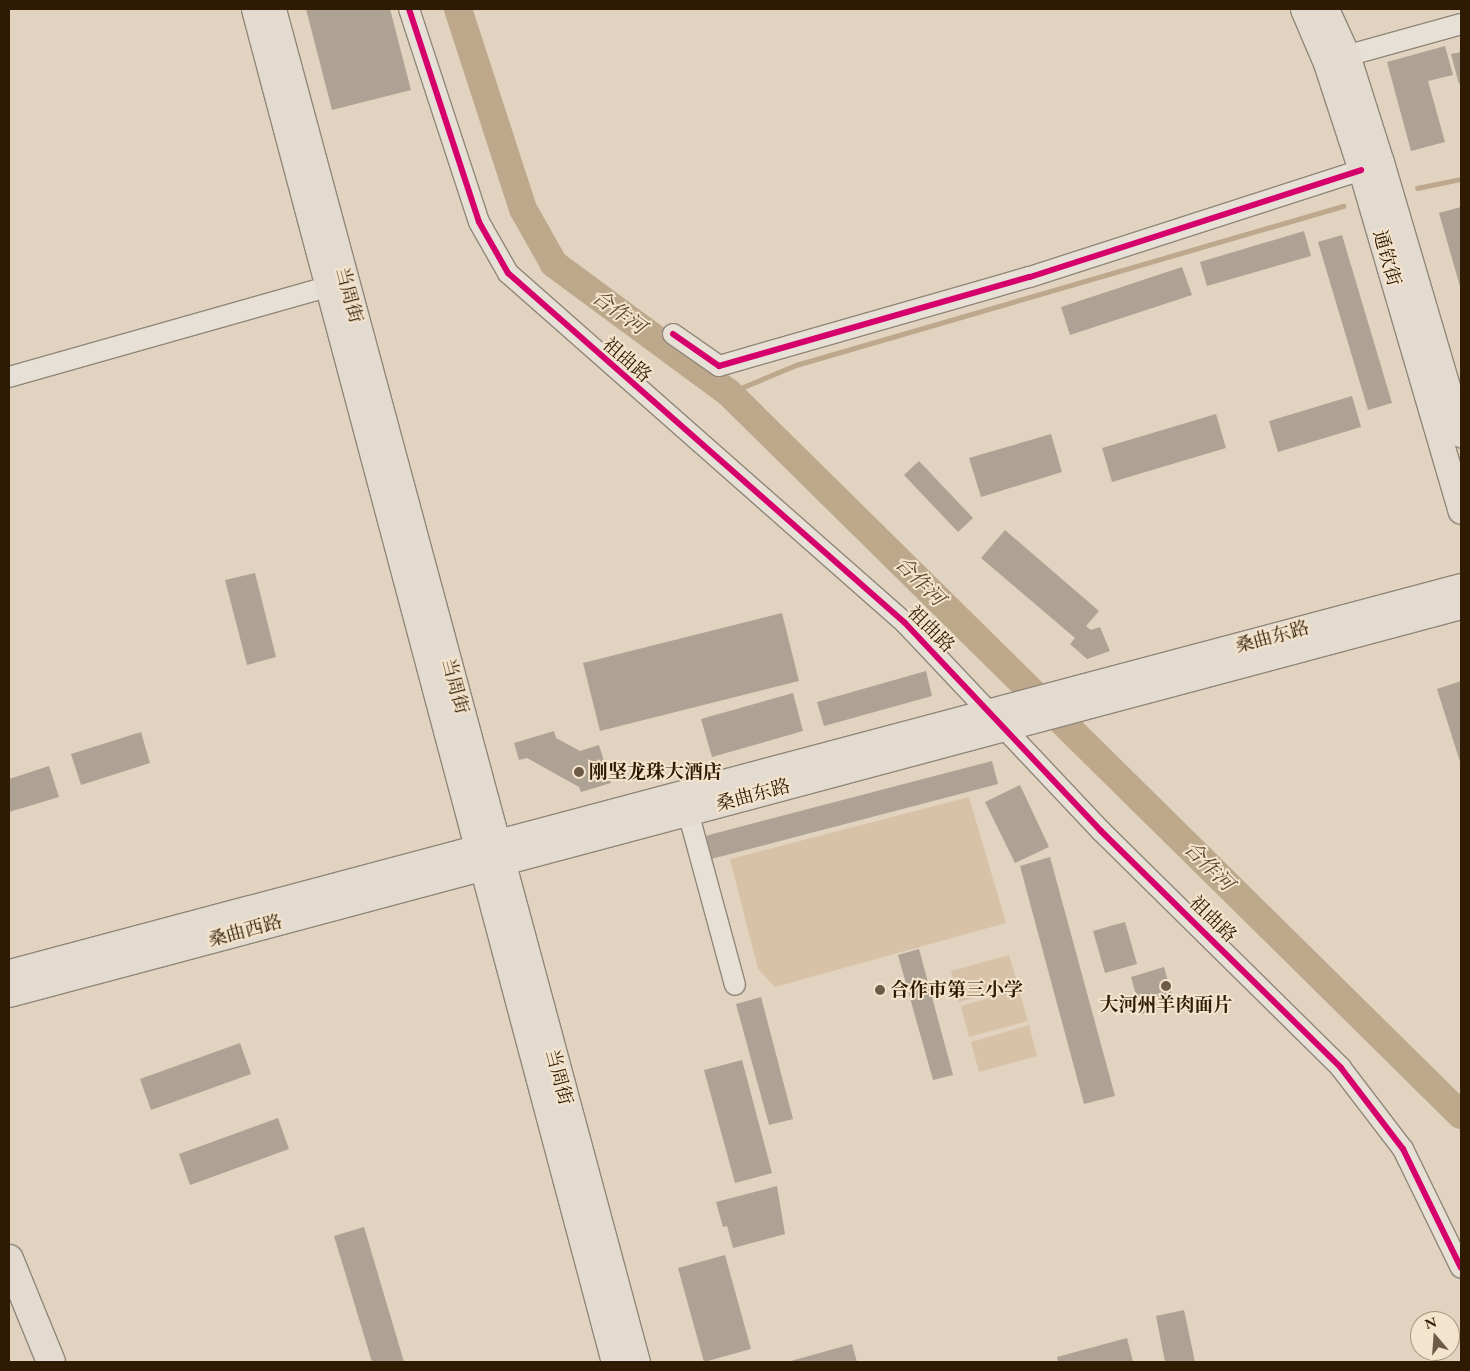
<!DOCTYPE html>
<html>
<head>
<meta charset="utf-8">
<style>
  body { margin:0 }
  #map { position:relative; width:1470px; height:1371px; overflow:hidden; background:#e1d3c0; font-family:"EB Garamond","Noto Serif SC",serif }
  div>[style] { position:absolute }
  .green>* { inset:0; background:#d7c2a8 }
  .stream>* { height:4.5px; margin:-2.25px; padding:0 2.25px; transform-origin:2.25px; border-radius:2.25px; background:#bda88c }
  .river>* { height:28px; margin:-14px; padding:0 14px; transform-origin:14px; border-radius:14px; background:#bda88c }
  .building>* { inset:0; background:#ada293 }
  .roads { filter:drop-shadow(1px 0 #918779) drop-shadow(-1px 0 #918779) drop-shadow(0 1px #918779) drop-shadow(0 -1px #918779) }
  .minor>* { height:20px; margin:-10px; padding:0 10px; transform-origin:10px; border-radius:10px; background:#e7e0d6 }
  .major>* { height:25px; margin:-12.5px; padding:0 12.5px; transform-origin:12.5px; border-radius:12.5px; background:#e3dbcf }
  .highway>* { height:28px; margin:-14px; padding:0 14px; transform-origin:14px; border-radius:14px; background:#e3dbcf }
  .cycleway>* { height:6px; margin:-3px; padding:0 3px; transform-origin:3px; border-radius:3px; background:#d6006c }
  .dots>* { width:14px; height:14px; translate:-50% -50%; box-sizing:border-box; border:2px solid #f5e4cd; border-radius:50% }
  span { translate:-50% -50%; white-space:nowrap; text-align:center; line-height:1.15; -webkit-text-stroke:4px #f5e4cd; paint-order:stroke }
  .street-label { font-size:19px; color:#2f1b03 }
  .poi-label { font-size:19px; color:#2f1b03; font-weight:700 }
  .left { translate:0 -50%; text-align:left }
  .water-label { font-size:20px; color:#5b462b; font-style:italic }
  .frame { position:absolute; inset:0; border:10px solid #2f1b03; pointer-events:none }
  .north { position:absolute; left:1410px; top:1311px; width:50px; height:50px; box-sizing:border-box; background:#f5e4cd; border:1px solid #a6947c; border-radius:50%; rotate:342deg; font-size:14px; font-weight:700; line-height:20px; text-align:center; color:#2f1b03 }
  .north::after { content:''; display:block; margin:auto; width:18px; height:22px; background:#6d5b45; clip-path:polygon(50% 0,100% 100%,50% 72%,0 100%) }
</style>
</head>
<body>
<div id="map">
  <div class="green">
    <div style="clip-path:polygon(969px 797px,1006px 923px,775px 987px,758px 969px,730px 859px)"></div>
    <div style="clip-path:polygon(1009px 955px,1018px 985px,959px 1002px,951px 971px)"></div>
    <div style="clip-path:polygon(1019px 990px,1028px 1021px,969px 1037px,961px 1006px)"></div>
    <div style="clip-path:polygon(1029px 1025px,1037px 1056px,979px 1072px,971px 1042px)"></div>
  </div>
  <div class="stream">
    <div style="left:1417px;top:188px;width:45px;rotate:-11.6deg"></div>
    <div style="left:729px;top:393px;width:73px;rotate:-22.7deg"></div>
    <div style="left:796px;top:365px;width:570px;rotate:-16.21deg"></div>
  </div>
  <div class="river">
    <div style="left:458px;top:9px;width:210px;rotate:72deg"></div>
    <div style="left:523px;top:209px;width:63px;rotate:60.6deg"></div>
    <div style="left:554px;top:264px;width:217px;rotate:36.4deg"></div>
    <div style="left:729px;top:393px;width:1028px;rotate:44.61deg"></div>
  </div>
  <div class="building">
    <div style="clip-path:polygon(306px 9px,390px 9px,411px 90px,332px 110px)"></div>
    <div style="clip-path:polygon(1445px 46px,1453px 75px,1428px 81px,1445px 142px,1411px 151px,1387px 62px)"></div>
    <div style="clip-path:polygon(1461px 52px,1461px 83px,1459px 84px,1451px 54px)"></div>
    <div style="clip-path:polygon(1461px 207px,1461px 290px,1439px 213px)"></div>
    <div style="clip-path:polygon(1304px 231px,1311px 256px,1207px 286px,1200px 262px)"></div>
    <div style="clip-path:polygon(1342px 235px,1392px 403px,1368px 410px,1318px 242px)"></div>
    <div style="clip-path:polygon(1182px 267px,1192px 295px,1070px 335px,1061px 307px)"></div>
    <div style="clip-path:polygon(1352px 396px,1361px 427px,1278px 452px,1269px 421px)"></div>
    <div style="clip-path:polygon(1216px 414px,1226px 448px,1112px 482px,1102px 448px)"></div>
    <div style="clip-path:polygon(1051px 434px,1062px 472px,981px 497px,969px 458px)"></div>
    <div style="clip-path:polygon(919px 461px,973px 518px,958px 532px,904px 475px)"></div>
    <div style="clip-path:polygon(1005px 530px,1099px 611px,1086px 626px,1091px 630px,1100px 627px,1110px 651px,1087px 659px,1070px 644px,1075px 638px,981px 558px)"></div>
    <div style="clip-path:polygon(255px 573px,276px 657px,247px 665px,225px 580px)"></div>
    <div style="clip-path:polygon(782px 613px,799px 681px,600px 731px,583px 663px)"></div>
    <div style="clip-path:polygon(926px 671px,932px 696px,824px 726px,817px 702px)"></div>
    <div style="clip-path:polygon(1461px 681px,1461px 765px,1437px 689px)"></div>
    <div style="clip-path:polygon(793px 693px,803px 731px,712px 757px,701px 719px)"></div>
    <div style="clip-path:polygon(554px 731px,556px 738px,580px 751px,599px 745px,611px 783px,581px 792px,579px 787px,527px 758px,519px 760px,514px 743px)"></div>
    <div style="clip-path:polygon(141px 732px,150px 763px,81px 785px,71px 754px)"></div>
    <div style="clip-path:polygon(992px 761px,998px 784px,711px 859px,705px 836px)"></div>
    <div style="clip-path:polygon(49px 766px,59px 797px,9px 812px,9px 779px)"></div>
    <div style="clip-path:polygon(1020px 785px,1049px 847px,1015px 863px,985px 802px)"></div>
    <div style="clip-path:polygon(1050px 857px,1115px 1096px,1084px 1104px,1020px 866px)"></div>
    <div style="clip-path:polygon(1125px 922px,1137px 964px,1105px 973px,1093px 931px)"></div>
    <div style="clip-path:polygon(919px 949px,953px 1075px,933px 1080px,898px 955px)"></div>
    <div style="clip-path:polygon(1164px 967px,1175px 1005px,1141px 1014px,1131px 977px)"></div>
    <div style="clip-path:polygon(761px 997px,793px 1119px,769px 1125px,736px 1004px)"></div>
    <div style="clip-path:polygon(240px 1043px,251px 1074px,151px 1110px,140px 1079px)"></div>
    <div style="clip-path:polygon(742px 1060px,772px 1173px,735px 1183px,704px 1070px)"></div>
    <div style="clip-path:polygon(278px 1118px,289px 1149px,190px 1185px,179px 1154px)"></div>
    <div style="clip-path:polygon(777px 1186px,785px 1234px,733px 1248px,727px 1226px,723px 1227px,716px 1202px)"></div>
    <div style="clip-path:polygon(364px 1227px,404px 1362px,372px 1362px,334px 1236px)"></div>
    <div style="clip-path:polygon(725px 1255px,751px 1349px,704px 1362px,678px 1268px)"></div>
    <div style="clip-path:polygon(1184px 1310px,1195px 1362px,1165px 1362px,1156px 1316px)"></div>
    <div style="clip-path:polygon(1127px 1338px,1133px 1362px,1058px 1362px,1057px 1357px)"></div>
    <div style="clip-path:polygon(852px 1344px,857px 1362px,787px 1362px)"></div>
  </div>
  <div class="roads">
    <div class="minor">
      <div style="left:409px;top:9px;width:224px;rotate:71.8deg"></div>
      <div style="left:479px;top:222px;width:59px;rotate:60.4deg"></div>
      <div style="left:508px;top:273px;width:529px;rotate:41.4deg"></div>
      <div style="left:905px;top:623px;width:286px;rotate:46.7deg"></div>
      <div style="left:1101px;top:831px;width:337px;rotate:44.6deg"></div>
      <div style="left:1341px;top:1068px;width:102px;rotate:52.6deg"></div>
      <div style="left:1403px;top:1149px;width:132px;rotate:64deg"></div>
      <div style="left:1335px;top:59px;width:131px;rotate:-15.5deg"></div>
      <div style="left:673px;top:334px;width:56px;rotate:34.8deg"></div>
      <div style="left:719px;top:366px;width:323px;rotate:-16deg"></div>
      <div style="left:1030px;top:277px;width:348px;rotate:-17.9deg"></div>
      <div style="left:9px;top:377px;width:330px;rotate:-15.8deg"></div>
      <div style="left:688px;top:812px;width:179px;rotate:74.8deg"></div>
    </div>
    <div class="major">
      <div style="left:254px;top:9px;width:1400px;rotate:75.1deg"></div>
      <div style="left:273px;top:9px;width:1401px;rotate:74.94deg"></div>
      <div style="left:1303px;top:9px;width:59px;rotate:66.9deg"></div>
      <div style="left:1326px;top:63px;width:113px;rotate:71.9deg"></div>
      <div style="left:1361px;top:170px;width:355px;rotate:73.7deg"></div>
      <div style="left:1326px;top:9px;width:51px;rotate:65.5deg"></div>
      <div style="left:1347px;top:55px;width:112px;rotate:72.4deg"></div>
      <div style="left:1381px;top:162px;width:284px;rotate:73.6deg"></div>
      <div style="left:9px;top:972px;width:1502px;rotate:-14.89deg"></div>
      <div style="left:9px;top:994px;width:1503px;rotate:-14.96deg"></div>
    </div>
    <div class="highway">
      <div style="left:9px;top:1259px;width:111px;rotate:67.8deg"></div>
    </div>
  </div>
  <div class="cycleway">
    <div style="left:409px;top:9px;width:224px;rotate:71.8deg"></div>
    <div style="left:479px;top:222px;width:59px;rotate:60.4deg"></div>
    <div style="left:508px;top:273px;width:529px;rotate:41.4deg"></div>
    <div style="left:905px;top:623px;width:286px;rotate:46.7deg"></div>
    <div style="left:1101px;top:831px;width:337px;rotate:44.6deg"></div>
    <div style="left:1341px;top:1068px;width:102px;rotate:52.6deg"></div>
    <div style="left:1403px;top:1149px;width:132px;rotate:64deg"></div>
    <div style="left:673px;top:334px;width:56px;rotate:34.8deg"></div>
    <div style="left:719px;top:366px;width:323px;rotate:-16deg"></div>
    <div style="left:1030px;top:277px;width:348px;rotate:-17.9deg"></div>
  </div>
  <div class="dots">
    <div style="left:579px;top:772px;background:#6d5b45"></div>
    <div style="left:1166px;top:986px;background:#6d5b45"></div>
    <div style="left:880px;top:990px;background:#6d5b45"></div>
  </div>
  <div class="street-label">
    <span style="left:1387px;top:258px;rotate:74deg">通钦街</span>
    <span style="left:349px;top:295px;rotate:75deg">当周街</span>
    <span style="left:627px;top:360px;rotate:41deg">祖曲路</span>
    <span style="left:931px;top:629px;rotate:45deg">祖曲路</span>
    <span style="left:1272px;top:637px;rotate:-15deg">桑曲东路</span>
    <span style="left:455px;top:686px;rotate:75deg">当周街</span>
    <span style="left:753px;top:795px;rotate:-15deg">桑曲东路</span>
    <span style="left:1213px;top:919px;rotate:44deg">祖曲路</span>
    <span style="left:245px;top:931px;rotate:-15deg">桑曲西路</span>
    <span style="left:559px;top:1077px;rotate:75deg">当周街</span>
  </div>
  <div class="poi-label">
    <span class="left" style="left:589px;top:772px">刚坚龙珠大酒店</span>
    <span class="left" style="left:890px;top:990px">合作市第三小学</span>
    <span style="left:1166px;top:1005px">大河州羊肉面片</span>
  </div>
  <div class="water-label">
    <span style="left:619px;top:312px;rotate:36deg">合作河</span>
    <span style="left:920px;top:581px;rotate:45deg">合作河</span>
    <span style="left:1209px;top:866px;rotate:45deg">合作河</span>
  </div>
  <div class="frame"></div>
  <div class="north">N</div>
</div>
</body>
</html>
